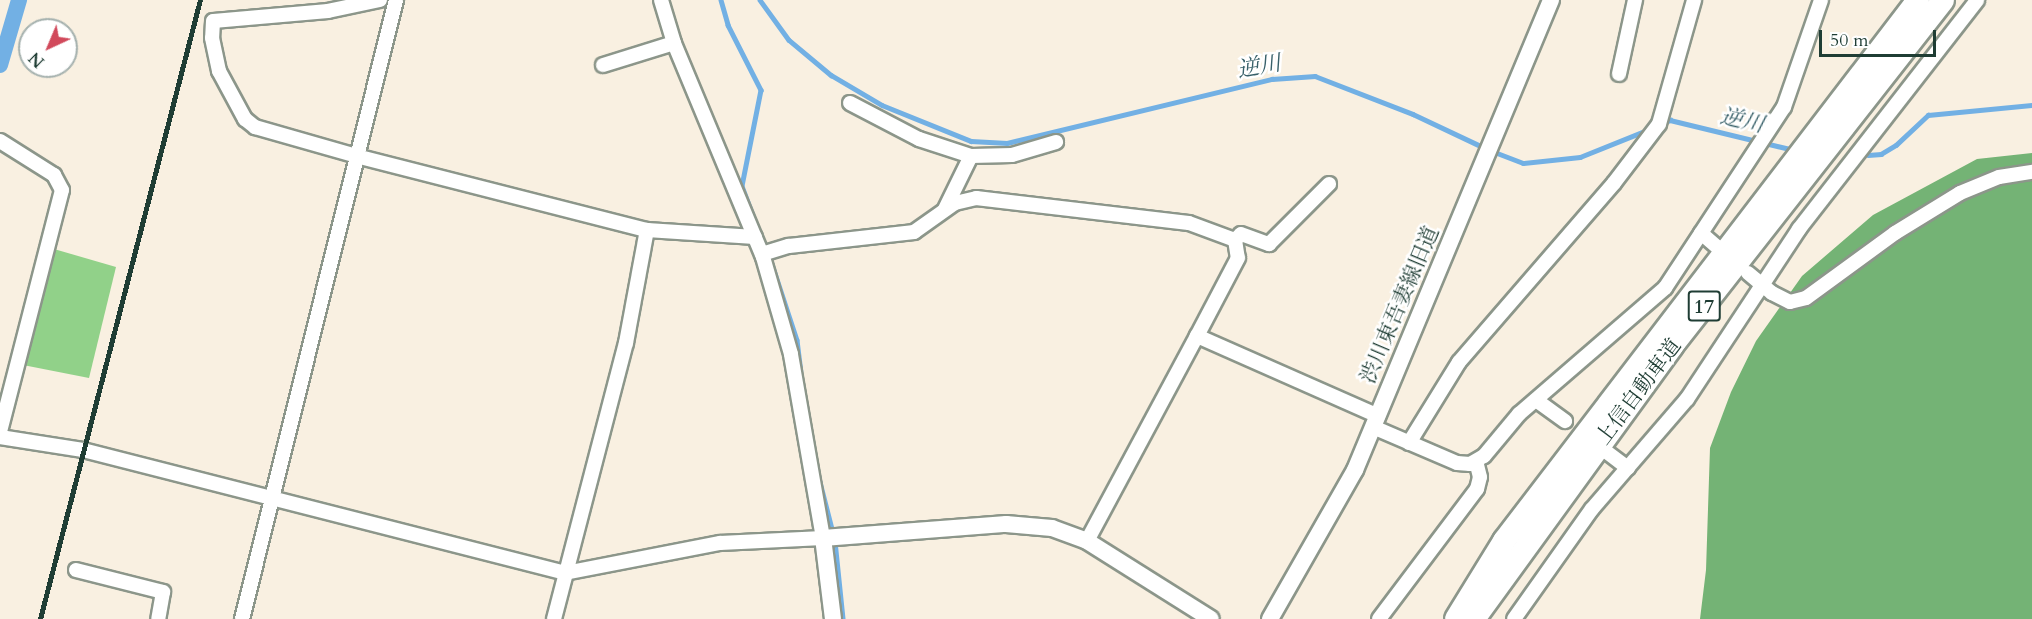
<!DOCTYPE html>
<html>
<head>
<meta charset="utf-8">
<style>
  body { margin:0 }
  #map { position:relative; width:2032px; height:619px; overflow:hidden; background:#f9f0e1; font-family:Cardo,"Noto Serif JP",serif }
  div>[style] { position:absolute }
  .green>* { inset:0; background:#91d189 }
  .forest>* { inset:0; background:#74b375 }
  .stream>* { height:4.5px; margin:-2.25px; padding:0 2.25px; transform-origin:2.25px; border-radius:2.25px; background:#72b0e4 }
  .canal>* { height:16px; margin:-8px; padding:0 8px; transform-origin:8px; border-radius:8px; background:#72b0e4 }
  .roads { filter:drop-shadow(2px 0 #8c968a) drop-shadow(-2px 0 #8c968a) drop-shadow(0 2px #8c968a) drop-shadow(0 -2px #8c968a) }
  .minor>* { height:14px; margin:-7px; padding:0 7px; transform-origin:7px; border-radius:7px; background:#fff }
  .tertiary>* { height:16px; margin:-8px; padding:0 8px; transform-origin:8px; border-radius:8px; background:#fff }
  .trunk>* { height:22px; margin:-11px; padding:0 11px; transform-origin:11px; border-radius:11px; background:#fff }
  .rail>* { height:4.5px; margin:-2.25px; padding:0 2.25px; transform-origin:2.25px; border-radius:2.25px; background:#1f3d34 }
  span { translate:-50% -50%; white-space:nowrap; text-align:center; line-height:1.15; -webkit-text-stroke:5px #fff; paint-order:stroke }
  .shield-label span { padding:2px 4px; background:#fff; border:2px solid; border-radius:4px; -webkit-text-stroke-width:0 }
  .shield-label { font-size:20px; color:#1f3d34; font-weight:700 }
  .street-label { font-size:21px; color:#1f3d34 }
  .water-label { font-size:22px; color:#386069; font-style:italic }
  .north { position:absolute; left:18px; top:18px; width:60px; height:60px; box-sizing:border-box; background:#fff; border:2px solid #a5b1ae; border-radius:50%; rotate:224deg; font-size:16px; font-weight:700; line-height:24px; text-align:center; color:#1f3d34 }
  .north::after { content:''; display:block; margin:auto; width:21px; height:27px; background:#d1495b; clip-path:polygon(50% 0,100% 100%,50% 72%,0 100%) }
  .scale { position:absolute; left:1819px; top:30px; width:117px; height:27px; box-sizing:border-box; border:3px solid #1f3d34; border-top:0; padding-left:8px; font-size:18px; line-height:21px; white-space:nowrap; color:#1f3d34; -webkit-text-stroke:4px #fff; paint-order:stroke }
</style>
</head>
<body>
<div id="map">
  <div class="green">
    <div style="clip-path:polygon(54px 249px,116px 267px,89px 378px,23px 365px)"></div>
  </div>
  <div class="forest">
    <div style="clip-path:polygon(2032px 153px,2032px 619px,1700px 619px,1706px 570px,1710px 448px,1731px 392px,1756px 341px,1802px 276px,1873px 215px,1977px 159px)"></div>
  </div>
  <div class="stream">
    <div style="left:721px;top:0;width:26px;rotate:74deg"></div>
    <div style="left:728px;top:25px;width:73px;rotate:63.1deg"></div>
    <div style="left:761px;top:90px;width:98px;rotate:101.2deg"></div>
    <div style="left:742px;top:186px;width:51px;rotate:69.4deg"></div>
    <div style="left:760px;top:0;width:49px;rotate:54.1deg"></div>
    <div style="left:789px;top:40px;width:55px;rotate:39.8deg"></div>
    <div style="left:831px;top:75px;width:59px;rotate:30.5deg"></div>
    <div style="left:882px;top:105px;width:96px;rotate:22deg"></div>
    <div style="left:971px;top:141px;width:36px;rotate:3deg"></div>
    <div style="left:1007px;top:143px;width:273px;rotate:-13.6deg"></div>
    <div style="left:1272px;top:79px;width:43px;rotate:-4deg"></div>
    <div style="left:1315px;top:76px;width:105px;rotate:21.2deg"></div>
    <div style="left:1413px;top:114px;width:80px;rotate:25.3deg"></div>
    <div style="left:1663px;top:123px;width:8px;rotate:-23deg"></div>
    <div style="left:1670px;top:120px;width:123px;rotate:13.6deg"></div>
    <div style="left:1492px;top:151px;width:33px;rotate:21deg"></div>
    <div style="left:1523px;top:163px;width:57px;rotate:-6deg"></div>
    <div style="left:1580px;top:157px;width:75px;rotate:-21.8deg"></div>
    <div style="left:1868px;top:155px;width:13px;rotate:-4deg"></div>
    <div style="left:1881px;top:154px;width:17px;rotate:-31deg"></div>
    <div style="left:1896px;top:145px;width:44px;rotate:-43.2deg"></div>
    <div style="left:1928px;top:115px;width:104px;rotate:-5.5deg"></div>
    <div style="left:770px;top:258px;width:86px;rotate:71.8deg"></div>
    <div style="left:797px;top:340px;width:31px;rotate:83deg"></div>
    <div style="left:818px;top:474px;width:61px;rotate:75.7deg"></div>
    <div style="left:835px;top:541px;width:78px;rotate:84.1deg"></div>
  </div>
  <div class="canal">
    <div style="left:0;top:65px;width:68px;rotate:-73.7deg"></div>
  </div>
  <div class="roads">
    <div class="minor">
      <div style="left:380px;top:0;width:53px;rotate:168.1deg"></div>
      <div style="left:328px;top:11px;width:115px;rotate:175deg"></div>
      <div style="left:213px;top:21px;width:17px;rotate:93deg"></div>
      <div style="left:212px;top:38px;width:34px;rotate:78deg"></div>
      <div style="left:219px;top:71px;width:55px;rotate:61.6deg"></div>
      <div style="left:245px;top:119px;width:13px;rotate:39deg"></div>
      <div style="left:255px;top:127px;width:109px;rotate:15.9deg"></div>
      <div style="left:360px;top:157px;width:296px;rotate:14.3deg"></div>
      <div style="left:647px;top:230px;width:108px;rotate:3.7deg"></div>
      <div style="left:603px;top:65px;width:74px;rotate:-17.2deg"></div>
      <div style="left:1619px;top:74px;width:76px;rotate:-77.8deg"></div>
      <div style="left:850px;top:103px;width:78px;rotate:27.6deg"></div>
      <div style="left:919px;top:139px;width:55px;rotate:18.1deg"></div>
      <div style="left:971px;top:156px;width:41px;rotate:-1.4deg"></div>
      <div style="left:1012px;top:155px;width:46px;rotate:-16.5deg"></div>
      <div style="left:0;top:141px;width:64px;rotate:32.2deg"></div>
      <div style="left:54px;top:175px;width:17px;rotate:62deg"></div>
      <div style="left:62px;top:190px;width:249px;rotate:104.4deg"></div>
      <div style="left:945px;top:209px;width:59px;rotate:-63.9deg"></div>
      <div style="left:1701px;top:233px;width:21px;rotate:41deg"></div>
      <div style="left:1235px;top:240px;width:8px;rotate:-45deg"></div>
      <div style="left:1241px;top:234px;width:30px;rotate:20deg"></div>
      <div style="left:1269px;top:244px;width:85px;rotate:-45deg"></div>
      <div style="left:762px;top:254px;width:28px;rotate:-17deg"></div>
      <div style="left:789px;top:246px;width:126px;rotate:-6.4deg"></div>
      <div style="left:914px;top:232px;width:50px;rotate:-35.3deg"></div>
      <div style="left:955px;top:203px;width:22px;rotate:-13deg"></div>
      <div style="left:976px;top:198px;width:214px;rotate:6.7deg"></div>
      <div style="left:1189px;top:223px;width:49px;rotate:20.3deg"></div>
      <div style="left:1235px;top:240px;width:18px;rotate:81deg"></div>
      <div style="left:1238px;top:258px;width:88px;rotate:117.7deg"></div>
      <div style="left:1748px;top:273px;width:31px;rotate:40deg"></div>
      <div style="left:1772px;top:293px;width:20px;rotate:27deg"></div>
      <div style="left:1790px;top:302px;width:16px;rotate:-14deg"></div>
      <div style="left:1806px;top:298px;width:110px;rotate:-36.1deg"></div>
      <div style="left:1895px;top:233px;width:76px;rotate:-31.6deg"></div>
      <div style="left:1960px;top:193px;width:42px;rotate:-22.3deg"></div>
      <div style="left:1999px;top:177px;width:33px;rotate:-9deg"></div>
      <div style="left:1536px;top:400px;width:36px;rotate:36deg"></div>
      <div style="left:1373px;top:427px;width:91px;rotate:23.2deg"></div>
      <div style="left:1457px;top:463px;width:13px;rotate:4deg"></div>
      <div style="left:1470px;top:464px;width:16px;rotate:-30deg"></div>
      <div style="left:1484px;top:456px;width:55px;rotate:-50.2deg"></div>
      <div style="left:1519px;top:414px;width:193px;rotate:-40.8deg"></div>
      <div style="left:1665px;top:288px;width:217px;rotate:-56.7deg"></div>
      <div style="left:1784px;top:107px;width:113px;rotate:-70.9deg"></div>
      <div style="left:0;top:437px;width:84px;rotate:8.9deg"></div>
      <div style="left:83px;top:450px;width:497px;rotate:14.3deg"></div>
      <div style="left:565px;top:573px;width:158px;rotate:-11deg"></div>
      <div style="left:720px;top:543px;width:103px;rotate:-2.8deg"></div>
      <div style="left:823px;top:538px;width:187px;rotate:-99.9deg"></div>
      <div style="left:791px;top:354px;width:101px;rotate:-106.1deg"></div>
      <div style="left:763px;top:257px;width:232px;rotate:-112.6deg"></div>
      <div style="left:674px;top:43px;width:45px;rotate:-106.8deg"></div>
      <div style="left:1409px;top:443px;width:95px;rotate:-58.3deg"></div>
      <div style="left:1459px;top:362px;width:237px;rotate:-49.1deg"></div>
      <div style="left:1614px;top:183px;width:74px;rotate:-52.7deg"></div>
      <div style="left:1659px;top:124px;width:129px;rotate:-74.2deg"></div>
      <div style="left:1608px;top:453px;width:25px;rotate:37deg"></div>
      <div style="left:1087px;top:541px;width:233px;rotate:-61.8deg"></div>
      <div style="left:1197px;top:336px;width:198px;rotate:23.8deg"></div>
      <div style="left:76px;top:570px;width:90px;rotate:14.2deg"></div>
      <div style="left:163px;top:592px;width:27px;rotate:100deg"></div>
      <div style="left:242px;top:619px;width:638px;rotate:-76.03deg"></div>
      <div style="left:554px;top:619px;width:285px;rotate:-75.4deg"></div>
      <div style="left:626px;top:343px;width:115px;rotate:-79.5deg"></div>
      <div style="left:1379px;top:619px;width:163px;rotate:-53deg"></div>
      <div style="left:1477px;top:489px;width:12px;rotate:-76deg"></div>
      <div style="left:1480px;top:477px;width:16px;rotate:-104deg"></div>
      <div style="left:1514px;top:619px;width:135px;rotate:-54.7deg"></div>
      <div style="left:1592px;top:509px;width:145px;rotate:-49.2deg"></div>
      <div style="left:1687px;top:399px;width:204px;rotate:-56.6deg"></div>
      <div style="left:1799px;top:229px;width:290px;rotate:-52.1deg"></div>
    </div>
    <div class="tertiary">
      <div style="left:833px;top:619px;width:82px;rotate:-97deg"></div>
      <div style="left:823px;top:538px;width:184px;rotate:-4.4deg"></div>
      <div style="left:1006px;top:524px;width:46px;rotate:5deg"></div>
      <div style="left:1052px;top:528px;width:37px;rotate:20deg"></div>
      <div style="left:1087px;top:541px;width:146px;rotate:32.2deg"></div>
      <div style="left:1270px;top:619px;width:172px;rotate:-60.3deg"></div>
      <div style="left:1355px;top:470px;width:509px;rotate:-67.36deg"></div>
    </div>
    <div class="trunk">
      <div style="left:1456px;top:619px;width:92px;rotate:-58.4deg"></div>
      <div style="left:1504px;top:541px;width:681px;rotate:-52.57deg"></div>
      <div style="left:1474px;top:619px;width:337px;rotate:-54deg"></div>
      <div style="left:1672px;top:346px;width:439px;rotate:-51.9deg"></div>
    </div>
  </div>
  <div class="rail">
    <div style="left:40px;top:619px;width:639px;rotate:-75.51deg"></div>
  </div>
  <div class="shield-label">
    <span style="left:1704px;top:306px">17</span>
  </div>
  <div class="street-label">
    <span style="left:1400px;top:305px;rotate:-67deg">渋川東吾妻線旧道</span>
    <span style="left:1639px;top:392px;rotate:-53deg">上信自動車道</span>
  </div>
  <div class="water-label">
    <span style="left:1259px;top:67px;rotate:-10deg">逆川</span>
    <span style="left:1742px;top:121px;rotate:13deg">逆川</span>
  </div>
  <div class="north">N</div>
  <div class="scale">50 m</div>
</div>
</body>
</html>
